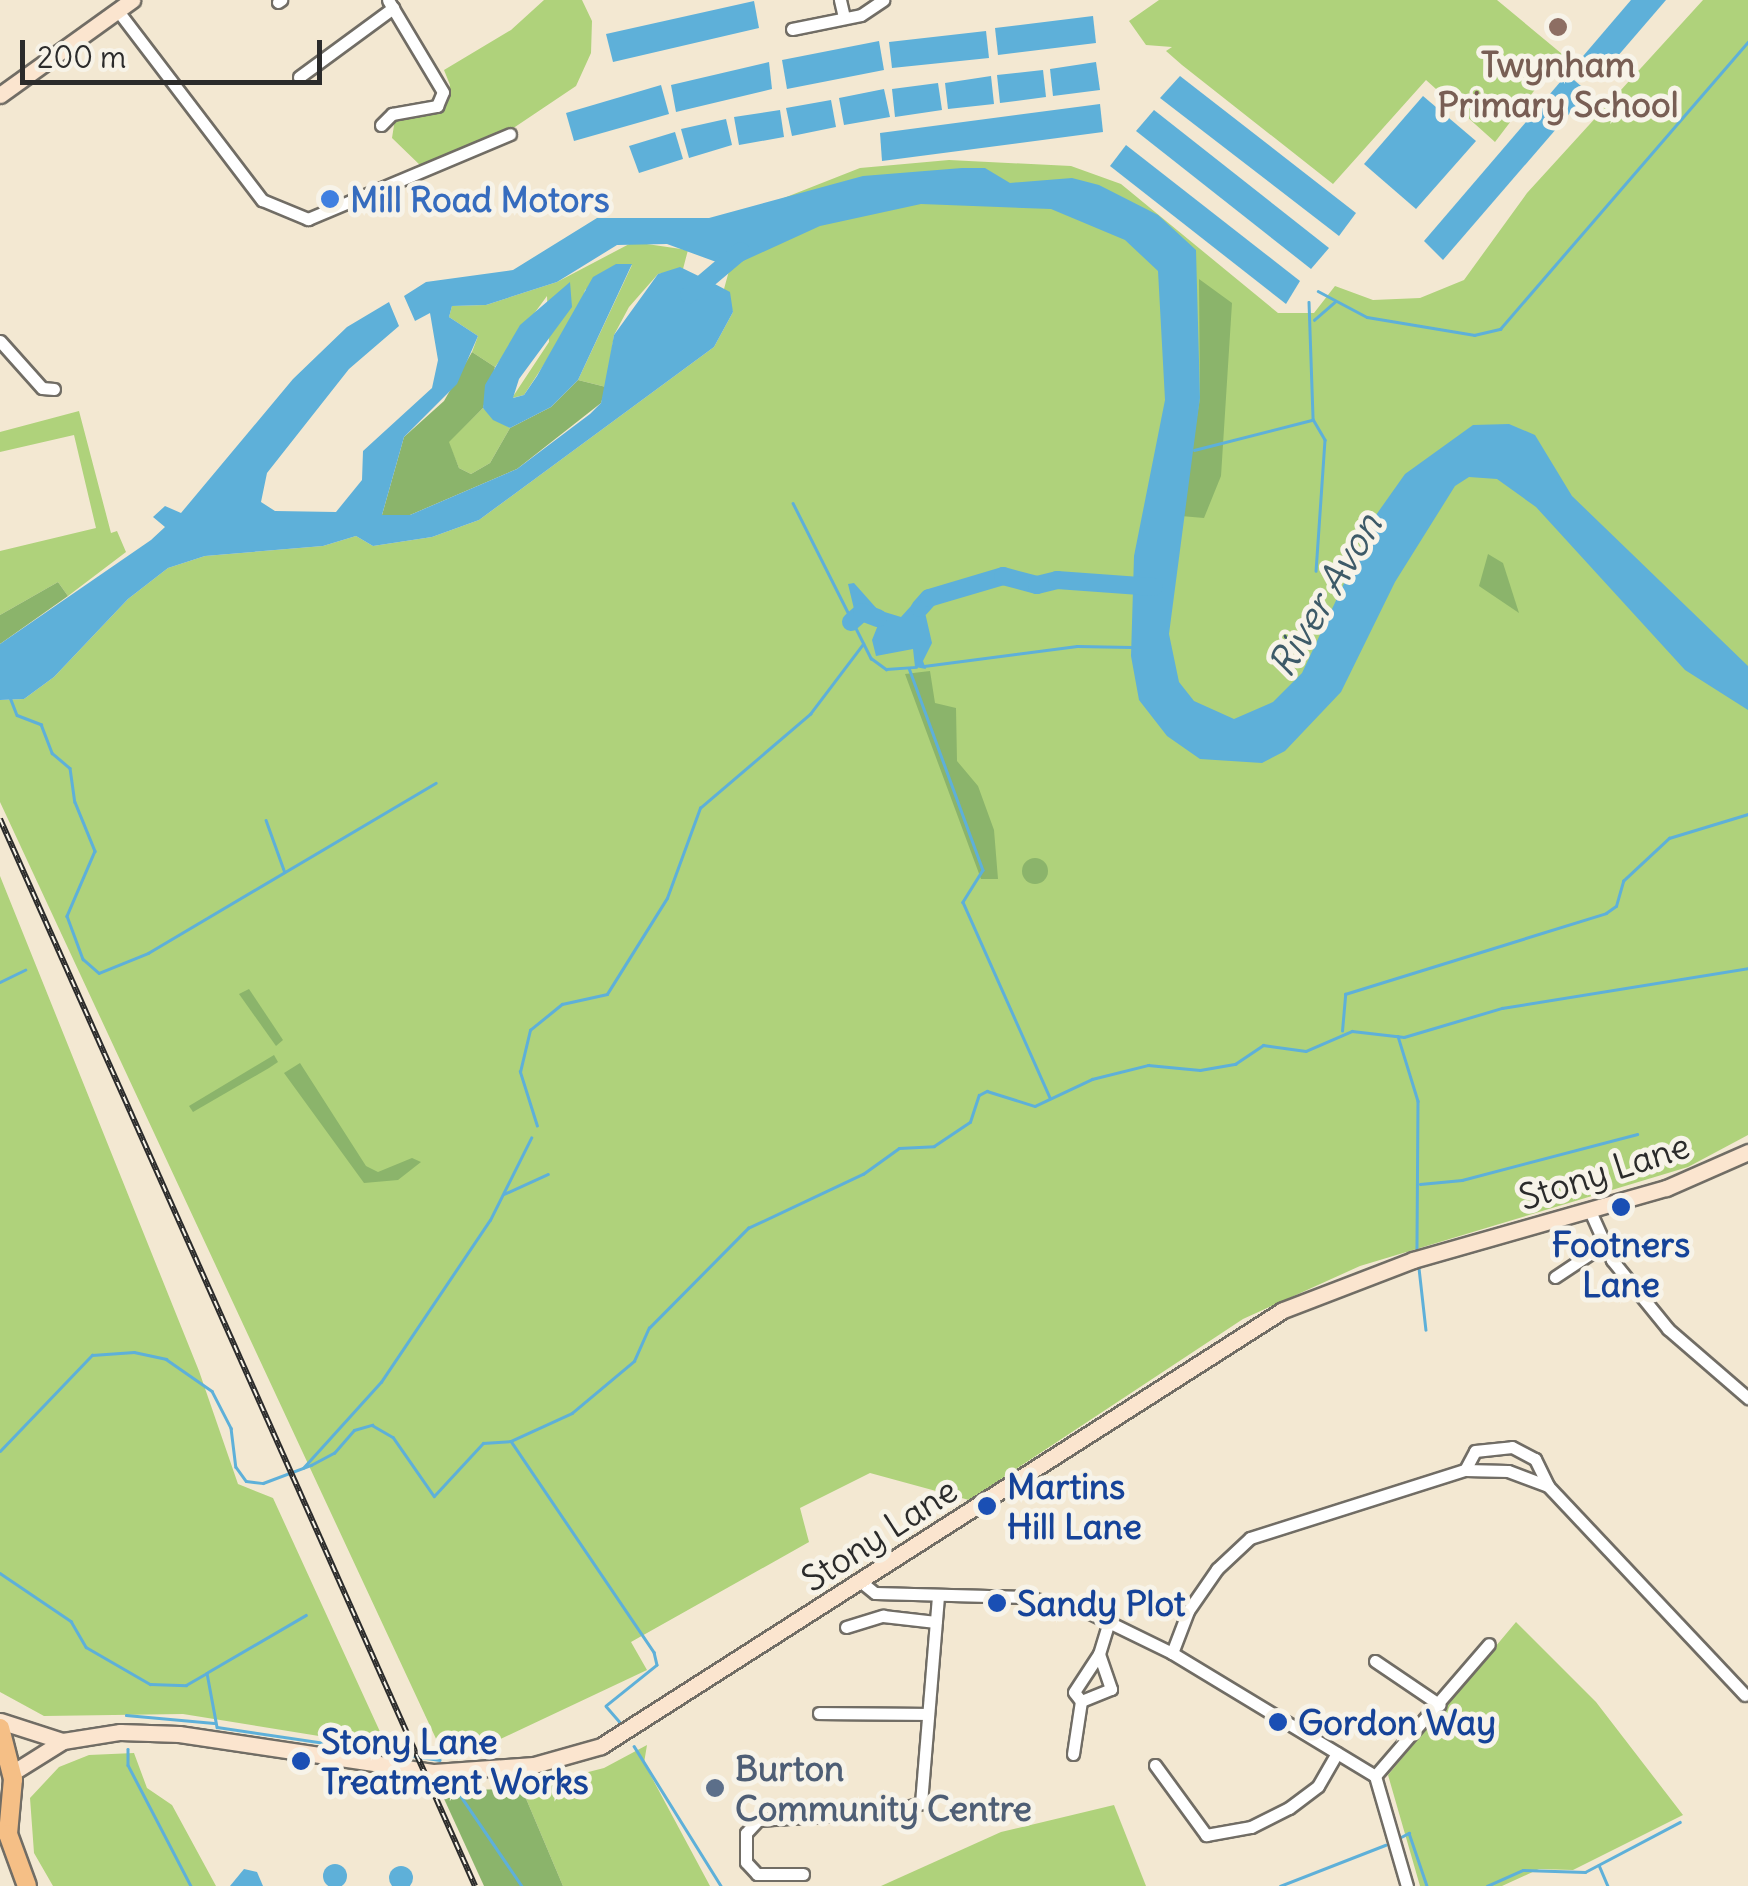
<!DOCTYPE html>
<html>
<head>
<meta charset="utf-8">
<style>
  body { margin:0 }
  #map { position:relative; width:1748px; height:1886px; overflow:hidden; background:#f3e8d2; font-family:Delius,sans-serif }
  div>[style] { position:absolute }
  .green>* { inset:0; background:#afd27b }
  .forest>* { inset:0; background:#8bb46b }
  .round { border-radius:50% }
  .water>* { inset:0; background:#5eb0d9 }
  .stream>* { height:2.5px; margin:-1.25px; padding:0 1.25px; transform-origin:1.25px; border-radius:1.25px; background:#5eb0d9 }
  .river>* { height:18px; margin:-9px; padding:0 9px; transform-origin:9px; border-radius:9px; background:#5eb0d9 }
  .roads { filter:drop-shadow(2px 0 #716d65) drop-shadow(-2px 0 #716d65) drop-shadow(0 2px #716d65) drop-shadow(0 -2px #716d65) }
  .street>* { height:11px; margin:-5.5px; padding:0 5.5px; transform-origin:5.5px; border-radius:5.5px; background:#fff }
  .secondary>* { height:15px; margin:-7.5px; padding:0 7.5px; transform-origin:7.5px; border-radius:7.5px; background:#fbe5cf }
  .primary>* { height:18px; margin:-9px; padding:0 9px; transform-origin:9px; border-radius:9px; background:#f5bf86 }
  .rail>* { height:6px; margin-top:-3px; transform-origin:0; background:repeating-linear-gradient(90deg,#f7f3e8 0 8px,#2b2b2b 0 16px); box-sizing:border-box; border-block:2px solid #2b2b2b }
  .dots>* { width:28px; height:28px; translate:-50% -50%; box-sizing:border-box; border:5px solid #f7f3e8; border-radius:50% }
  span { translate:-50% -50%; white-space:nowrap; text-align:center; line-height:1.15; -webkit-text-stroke:10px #f7f3e8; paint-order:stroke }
  .education-label { font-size:35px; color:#785e54; font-weight:700 }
  .shop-label { font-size:35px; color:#366cbe; font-weight:700 }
  .left { translate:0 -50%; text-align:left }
  .street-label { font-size:35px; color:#2b2b2b }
  .transit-label { font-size:35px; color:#164399; font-weight:700 }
  .service-label { font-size:35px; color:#4e5e75; font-weight:700 }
  .water-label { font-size:38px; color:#3d5a68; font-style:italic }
  .scale { position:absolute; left:20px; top:40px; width:302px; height:45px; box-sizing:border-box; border:5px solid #2b2b2b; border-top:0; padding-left:12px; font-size:30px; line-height:35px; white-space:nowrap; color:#2b2b2b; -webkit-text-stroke:8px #f7f3e8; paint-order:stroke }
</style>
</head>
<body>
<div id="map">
  <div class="green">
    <div style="clip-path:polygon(544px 0,582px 0,592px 21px,591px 53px,576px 86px,509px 131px,423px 168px,392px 138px,395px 119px,446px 104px,450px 85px,444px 70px,511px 30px)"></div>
    <div style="clip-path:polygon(1159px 0,1497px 0,1562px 54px,1495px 142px,1426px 80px,1333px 184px,1182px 65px,1166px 51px,1172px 47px,1146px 45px,1129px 21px)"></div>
    <div style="clip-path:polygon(1703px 0,1748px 0,1748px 1135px,1688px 1167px,1360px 1266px,1243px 1319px,969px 1500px,870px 1473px,800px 1508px,809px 1542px,631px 1642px,647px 1670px,473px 1752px,438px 1743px,0 802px,0 700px,24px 699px,54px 677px,128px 599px,168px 568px,205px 556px,323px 546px,356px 536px,373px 546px,432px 537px,479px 520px,714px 347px,733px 312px,724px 289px,730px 267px,775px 243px,766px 205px,860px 168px,949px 160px,1071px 166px,1121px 184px,1278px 313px,1314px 313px,1335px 286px,1373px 300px,1420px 298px,1464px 280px,1527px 193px)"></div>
    <div style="clip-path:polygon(633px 242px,688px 250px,683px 269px,658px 274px,629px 307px,614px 335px,606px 387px,578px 380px,632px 265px,585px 290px,581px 308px,524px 395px,512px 398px,549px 342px,547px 296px,495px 367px,472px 352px,478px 336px,449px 317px,452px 306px,486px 305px,557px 282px)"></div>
    <div style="clip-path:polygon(483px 408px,510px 428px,490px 463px,471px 474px,459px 468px,448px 442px)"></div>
    <div style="clip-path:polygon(79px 411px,111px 533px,117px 531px,126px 552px,68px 596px,58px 582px,0 615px,0 551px,96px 528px,74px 435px,0 452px,0 432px)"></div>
    <div style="clip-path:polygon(0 876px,199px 1371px,238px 1484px,273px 1498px,387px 1747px,183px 1714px,44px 1716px,0 1692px)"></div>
    <div style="clip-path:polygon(1516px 1622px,1596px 1702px,1683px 1815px,1573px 1870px,1539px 1869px,1502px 1886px,1420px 1886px,1388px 1775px)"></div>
    <div style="clip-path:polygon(647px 1745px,644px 1763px,710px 1886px,563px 1886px,522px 1789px,604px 1768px)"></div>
    <div style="clip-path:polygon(134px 1753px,147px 1788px,172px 1805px,216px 1886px,53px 1886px,34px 1853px,30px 1798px,59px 1767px,89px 1755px)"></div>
    <div style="clip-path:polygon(1114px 1805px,1146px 1886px,881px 1886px,1001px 1832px)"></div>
  </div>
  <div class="forest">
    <div style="clip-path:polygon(1199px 279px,1232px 303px,1221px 476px,1204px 518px,1181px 516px,1200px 398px)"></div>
    <div style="clip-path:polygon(472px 352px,495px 367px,483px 408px,449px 442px,459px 468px,471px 474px,490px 463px,510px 428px,551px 407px,578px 380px,606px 387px,601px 403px,517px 469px,410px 515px,382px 515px,404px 437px,444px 401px)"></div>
    <div style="clip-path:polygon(1488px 554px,1503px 563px,1519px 613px,1479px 586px)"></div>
    <div style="clip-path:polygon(58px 582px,68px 596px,0 644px,0 615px)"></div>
    <div style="clip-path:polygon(930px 671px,935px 703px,956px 708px,957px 761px,978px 786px,994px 830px,998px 879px,981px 879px,905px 674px)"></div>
    <div class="round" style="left:1022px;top:858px;width:26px;height:26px"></div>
    <div style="clip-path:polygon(249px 989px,283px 1040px,276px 1046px,239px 994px)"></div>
    <div style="clip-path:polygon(274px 1055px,278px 1062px,269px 1068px,193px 1112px,189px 1106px)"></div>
    <div style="clip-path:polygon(300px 1063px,366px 1166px,378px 1172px,412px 1158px,421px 1162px,398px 1180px,364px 1183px,284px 1073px)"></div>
    <div style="clip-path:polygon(522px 1789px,563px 1886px,484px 1886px,440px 1790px)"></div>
  </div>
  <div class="water">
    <div style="clip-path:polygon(1631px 0,1666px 0,1598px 79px,1578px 62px)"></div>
    <div style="clip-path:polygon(754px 1px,759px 28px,613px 62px,606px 34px)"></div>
    <div style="clip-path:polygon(1093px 16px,1096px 43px,998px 55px,995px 28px)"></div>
    <div style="clip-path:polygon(986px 31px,989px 58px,892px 68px,889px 42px)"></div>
    <div style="clip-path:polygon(879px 41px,884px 70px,787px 89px,782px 60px)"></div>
    <div style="clip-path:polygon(769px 62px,772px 89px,676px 112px,671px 85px)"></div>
    <div style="clip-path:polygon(1096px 62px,1100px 90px,1053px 96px,1050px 69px)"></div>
    <div style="clip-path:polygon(1043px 70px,1046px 97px,1000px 103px,997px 75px)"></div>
    <div style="clip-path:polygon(1567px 74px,1588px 92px,1443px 260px,1424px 241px)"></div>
    <div style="clip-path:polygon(991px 76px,994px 104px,948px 109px,945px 83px)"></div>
    <div style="clip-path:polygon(1180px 76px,1356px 213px,1339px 236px,1160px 98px)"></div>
    <div style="clip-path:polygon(938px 83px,942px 110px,895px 117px,892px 89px)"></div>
    <div style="clip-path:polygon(661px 85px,669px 114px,574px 141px,566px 113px)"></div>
    <div style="clip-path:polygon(884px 89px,890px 117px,844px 125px,839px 98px)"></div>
    <div style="clip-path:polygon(1423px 96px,1476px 141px,1416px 209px,1364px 164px)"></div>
    <div style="clip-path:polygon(831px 100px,836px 127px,792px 136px,786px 108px)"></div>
    <div style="clip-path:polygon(1100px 104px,1103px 132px,882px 161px,880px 133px)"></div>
    <div style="clip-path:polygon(780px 110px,784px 137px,739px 145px,734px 117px)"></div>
    <div style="clip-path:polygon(1154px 110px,1329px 248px,1311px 269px,1136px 131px)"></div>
    <div style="clip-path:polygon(726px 119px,732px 145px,689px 158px,681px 129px)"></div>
    <div style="clip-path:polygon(675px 132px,683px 159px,639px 173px,629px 146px)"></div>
    <div style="clip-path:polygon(1126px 145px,1300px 281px,1286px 304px,1110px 166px)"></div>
    <div style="clip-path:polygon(962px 168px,985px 168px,1010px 183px,1072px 178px,1099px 185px,1158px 215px,1196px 250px,1200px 398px,1169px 634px,1179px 682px,1194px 701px,1234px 719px,1273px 702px,1302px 673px,1376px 515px,1405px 474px,1473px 425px,1509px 424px,1535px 435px,1572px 496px,1748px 666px,1748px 710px,1685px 670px,1536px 507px,1497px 479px,1469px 477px,1455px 486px,1395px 582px,1341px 692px,1285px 751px,1262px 763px,1200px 759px,1167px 736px,1139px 700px,1131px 656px,1134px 556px,1165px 400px,1158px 271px,1125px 240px,1051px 209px,921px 204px,820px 226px,730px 267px,667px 244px,617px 245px,557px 282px,486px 305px,452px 306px,449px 317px,478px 336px,457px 384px,404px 437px,382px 515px,410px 515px,517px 469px,590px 414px,601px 403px,614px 335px,658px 274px,680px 267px,713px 283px,730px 292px,733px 312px,714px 347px,479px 520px,432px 537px,373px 546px,356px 536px,323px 546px,205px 556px,168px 568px,128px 599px,54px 677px,24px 699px,0 700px,0 644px,151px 540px,165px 527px,153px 517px,165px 506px,181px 513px,293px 379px,347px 327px,389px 302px,399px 326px,349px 369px,267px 473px,261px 502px,275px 511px,336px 512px,362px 480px,363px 451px,432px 388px,438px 360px,430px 313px,415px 321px,404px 296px,426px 282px,513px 270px,597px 218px,709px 218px,863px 176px)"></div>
    <div style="clip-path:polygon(616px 264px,632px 264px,578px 380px,551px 407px,510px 428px,493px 420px,483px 408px,485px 385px,520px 325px,570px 282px,572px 307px,519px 379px,513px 398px,524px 395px,537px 376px,593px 277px)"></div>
    <div style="clip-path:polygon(854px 583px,878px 610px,901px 617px,920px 596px,938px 593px,924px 608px,932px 643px,923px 661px,926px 669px,915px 667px,913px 649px,876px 656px,872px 640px,878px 625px,855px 613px,848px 584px)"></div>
    <div class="round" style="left:323px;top:1864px;width:24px;height:24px"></div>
    <div class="round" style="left:389px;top:1866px;width:24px;height:24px"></div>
    <div style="clip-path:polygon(244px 1869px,257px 1872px,263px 1886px,230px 1886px)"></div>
  </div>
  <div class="stream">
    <div style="left:1318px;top:291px;width:55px;rotate:28deg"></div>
    <div style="left:1367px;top:317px;width:109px;rotate:9.5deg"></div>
    <div style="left:1474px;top:335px;width:27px;rotate:-13deg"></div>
    <div style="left:1500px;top:329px;width:379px;rotate:-49.2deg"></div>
    <div style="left:1309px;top:302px;width:117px;rotate:88deg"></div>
    <div style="left:1313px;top:419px;width:24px;rotate:60deg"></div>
    <div style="left:1325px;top:440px;width:131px;rotate:93.9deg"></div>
    <div style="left:1314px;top:320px;width:28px;rotate:-41deg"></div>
    <div style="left:1194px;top:450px;width:122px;rotate:-14.3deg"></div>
    <div style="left:793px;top:503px;width:174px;rotate:63.3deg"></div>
    <div style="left:871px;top:658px;width:19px;rotate:36deg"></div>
    <div style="left:886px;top:669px;width:30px;rotate:-4deg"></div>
    <div style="left:924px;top:666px;width:154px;rotate:-7.4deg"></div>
    <div style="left:1077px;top:646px;width:54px;rotate:1.1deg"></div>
    <div style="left:909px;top:668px;width:215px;rotate:69.9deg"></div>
    <div style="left:983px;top:870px;width:38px;rotate:122deg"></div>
    <div style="left:963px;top:902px;width:214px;rotate:66deg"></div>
    <div style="left:10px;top:697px;width:19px;rotate:69deg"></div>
    <div style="left:17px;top:715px;width:26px;rotate:21deg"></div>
    <div style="left:41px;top:724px;width:31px;rotate:69deg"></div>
    <div style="left:52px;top:753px;width:23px;rotate:40deg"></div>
    <div style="left:70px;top:768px;width:34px;rotate:82deg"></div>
    <div style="left:75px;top:802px;width:53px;rotate:67.8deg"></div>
    <div style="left:95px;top:851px;width:71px;rotate:113.3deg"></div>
    <div style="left:67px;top:916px;width:46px;rotate:69.6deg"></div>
    <div style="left:83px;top:959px;width:21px;rotate:41deg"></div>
    <div style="left:99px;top:973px;width:53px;rotate:-22.2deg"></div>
    <div style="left:148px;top:953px;width:334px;rotate:-30.6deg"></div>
    <div style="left:266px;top:820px;width:53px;rotate:70.2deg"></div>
    <div style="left:0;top:982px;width:28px;rotate:-26deg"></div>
    <div style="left:1342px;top:1031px;width:37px;rotate:-85deg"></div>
    <div style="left:1345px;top:994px;width:273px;rotate:-17.2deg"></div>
    <div style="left:1606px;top:913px;width:12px;rotate:-35deg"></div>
    <div style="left:1616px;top:906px;width:26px;rotate:-74deg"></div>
    <div style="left:1623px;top:881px;width:63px;rotate:-43.1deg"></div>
    <div style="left:1669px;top:838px;width:83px;rotate:-16.9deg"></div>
    <div style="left:1398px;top:1036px;width:68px;rotate:72.9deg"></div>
    <div style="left:1418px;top:1101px;width:149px;rotate:90.4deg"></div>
    <div style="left:537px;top:1126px;width:57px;rotate:-107.5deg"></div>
    <div style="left:520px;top:1072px;width:43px;rotate:-76.6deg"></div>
    <div style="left:530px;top:1030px;width:41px;rotate:-39.1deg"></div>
    <div style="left:562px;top:1004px;width:46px;rotate:-12.5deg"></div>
    <div style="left:607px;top:994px;width:113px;rotate:-58deg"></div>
    <div style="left:667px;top:898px;width:96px;rotate:-69.9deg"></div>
    <div style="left:700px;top:808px;width:145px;rotate:-40.5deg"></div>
    <div style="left:810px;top:714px;width:88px;rotate:-52.9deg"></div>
    <div style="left:1420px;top:1184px;width:42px;rotate:-5.4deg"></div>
    <div style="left:1462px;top:1180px;width:181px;rotate:-14.7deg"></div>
    <div style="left:504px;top:1194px;width:48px;rotate:-24.4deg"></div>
    <div style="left:1419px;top:1268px;width:62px;rotate:83.6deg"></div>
    <div style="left:511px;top:1441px;width:255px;rotate:55.9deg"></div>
    <div style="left:654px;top:1652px;width:13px;rotate:77deg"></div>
    <div style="left:657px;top:1665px;width:65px;rotate:141.2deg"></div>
    <div style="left:606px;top:1706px;width:23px;rotate:49deg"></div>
    <div style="left:0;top:1451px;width:133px;rotate:-46.2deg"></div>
    <div style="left:92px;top:1355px;width:42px;rotate:-4.1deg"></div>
    <div style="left:134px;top:1352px;width:33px;rotate:12deg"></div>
    <div style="left:166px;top:1359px;width:56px;rotate:34.8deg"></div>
    <div style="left:212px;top:1391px;width:42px;rotate:62.8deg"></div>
    <div style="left:231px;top:1428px;width:39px;rotate:83deg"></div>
    <div style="left:236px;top:1467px;width:17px;rotate:54deg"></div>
    <div style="left:246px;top:1481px;width:17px;rotate:7deg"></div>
    <div style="left:263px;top:1483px;width:51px;rotate:-20.6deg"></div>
    <div style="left:311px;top:1465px;width:26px;rotate:-28deg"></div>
    <div style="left:334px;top:1453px;width:30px;rotate:-49deg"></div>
    <div style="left:354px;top:1430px;width:19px;rotate:-16deg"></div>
    <div style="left:372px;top:1425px;width:24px;rotate:30deg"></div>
    <div style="left:393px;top:1437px;width:72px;rotate:55.2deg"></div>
    <div style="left:434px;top:1496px;width:72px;rotate:-47.2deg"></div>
    <div style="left:483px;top:1443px;width:28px;rotate:-4deg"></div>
    <div style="left:511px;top:1441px;width:67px;rotate:-24.7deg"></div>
    <div style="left:572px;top:1413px;width:81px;rotate:-40deg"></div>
    <div style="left:634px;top:1361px;width:36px;rotate:-66deg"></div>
    <div style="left:649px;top:1328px;width:141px;rotate:-45.3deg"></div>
    <div style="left:748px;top:1228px;width:127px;rotate:-25.2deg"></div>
    <div style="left:863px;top:1174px;width:44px;rotate:-35.8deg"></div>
    <div style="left:899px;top:1148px;width:35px;rotate:-3deg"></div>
    <div style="left:934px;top:1146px;width:43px;rotate:-33.7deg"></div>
    <div style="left:970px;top:1122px;width:28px;rotate:-72deg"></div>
    <div style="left:979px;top:1095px;width:9px;rotate:-27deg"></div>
    <div style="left:987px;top:1091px;width:50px;rotate:17.4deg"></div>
    <div style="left:1035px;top:1106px;width:63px;rotate:-25.3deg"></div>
    <div style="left:1092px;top:1079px;width:58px;rotate:-14deg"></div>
    <div style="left:1148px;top:1065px;width:52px;rotate:5.5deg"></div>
    <div style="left:1200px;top:1070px;width:36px;rotate:-10deg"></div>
    <div style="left:1235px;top:1064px;width:34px;rotate:-34deg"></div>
    <div style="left:1263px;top:1045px;width:43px;rotate:7.9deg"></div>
    <div style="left:1306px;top:1051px;width:50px;rotate:-23.5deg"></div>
    <div style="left:1352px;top:1031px;width:52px;rotate:6.6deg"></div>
    <div style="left:1404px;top:1037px;width:102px;rotate:-16.5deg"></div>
    <div style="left:1502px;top:1008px;width:249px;rotate:-9.2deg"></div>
    <div style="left:303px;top:1468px;width:116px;rotate:-47.8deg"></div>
    <div style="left:381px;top:1382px;width:195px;rotate:-56.1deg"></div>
    <div style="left:490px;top:1220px;width:92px;rotate:-63.4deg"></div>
    <div style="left:0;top:1573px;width:86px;rotate:34.1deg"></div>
    <div style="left:71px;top:1621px;width:30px;rotate:60deg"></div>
    <div style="left:86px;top:1647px;width:74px;rotate:30deg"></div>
    <div style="left:150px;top:1684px;width:36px;rotate:2deg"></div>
    <div style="left:186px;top:1685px;width:24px;rotate:-30deg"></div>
    <div style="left:207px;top:1673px;width:55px;rotate:79.5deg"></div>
    <div style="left:217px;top:1727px;width:225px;rotate:8.4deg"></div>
    <div style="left:208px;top:1672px;width:113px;rotate:-30.2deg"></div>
    <div style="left:126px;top:1715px;width:88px;rotate:5.2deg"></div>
    <div style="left:634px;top:1746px;width:165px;rotate:58.1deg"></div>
    <div style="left:128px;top:1749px;width:16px;rotate:90deg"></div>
    <div style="left:128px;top:1765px;width:136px;rotate:62.5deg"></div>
    <div style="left:456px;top:1789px;width:117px;rotate:55.8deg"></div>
    <div style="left:1401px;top:1837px;width:9px;rotate:-27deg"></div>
    <div style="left:1409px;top:1833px;width:56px;rotate:71.2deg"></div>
    <div style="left:1599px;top:1865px;width:23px;rotate:67deg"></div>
    <div style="left:1280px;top:1886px;width:113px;rotate:-21.3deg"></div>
    <div style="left:1487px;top:1886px;width:39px;rotate:-24deg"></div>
    <div style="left:1523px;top:1870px;width:62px;rotate:1.8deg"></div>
    <div style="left:1585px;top:1872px;width:107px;rotate:-27.8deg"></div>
  </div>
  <div class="river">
    <div style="left:689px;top:295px;width:68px;rotate:-40.2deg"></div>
    <div style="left:920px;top:608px;width:13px;rotate:-48deg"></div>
    <div style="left:929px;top:598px;width:77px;rotate:-16.6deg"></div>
    <div style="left:1003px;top:576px;width:35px;rotate:15deg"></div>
    <div style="left:1037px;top:585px;width:21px;rotate:-14deg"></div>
    <div style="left:1057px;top:580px;width:97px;rotate:4.1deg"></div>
    <div style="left:851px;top:622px;width:15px;rotate:-42deg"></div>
    <div style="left:862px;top:612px;width:17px;rotate:21deg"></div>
  </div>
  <div class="roads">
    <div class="street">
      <div style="left:840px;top:0;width:18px;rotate:77deg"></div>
      <div style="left:278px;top:2px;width:4px;rotate:-34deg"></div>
      <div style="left:118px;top:11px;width:238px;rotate:52.7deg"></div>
      <div style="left:262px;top:200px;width:50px;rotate:22.4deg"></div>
      <div style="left:308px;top:219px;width:219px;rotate:-22.8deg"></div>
      <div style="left:792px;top:29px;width:70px;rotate:-11.5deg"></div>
      <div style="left:861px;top:15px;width:27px;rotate:-34deg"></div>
      <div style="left:299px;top:77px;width:117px;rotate:-36.3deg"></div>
      <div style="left:381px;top:125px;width:16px;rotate:-45deg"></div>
      <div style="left:392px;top:114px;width:46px;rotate:-10.1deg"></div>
      <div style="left:437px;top:106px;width:15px;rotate:-67deg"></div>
      <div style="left:443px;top:92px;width:107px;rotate:-120.9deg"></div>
      <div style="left:0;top:341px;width:63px;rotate:48.2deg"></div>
      <div style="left:42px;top:388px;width:12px;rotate:5deg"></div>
      <div style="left:1590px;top:1211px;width:54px;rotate:65.8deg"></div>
      <div style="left:1612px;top:1260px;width:89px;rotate:50.9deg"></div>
      <div style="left:1668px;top:1329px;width:106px;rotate:40.8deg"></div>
      <div style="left:1555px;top:1277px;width:58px;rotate:-33.7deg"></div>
      <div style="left:1465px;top:1470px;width:21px;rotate:-62deg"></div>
      <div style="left:1475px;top:1451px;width:37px;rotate:-6deg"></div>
      <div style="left:1512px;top:1447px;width:26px;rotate:28deg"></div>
      <div style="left:1535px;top:1459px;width:30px;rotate:64deg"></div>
      <div style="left:860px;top:1581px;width:19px;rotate:39deg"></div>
      <div style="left:875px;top:1593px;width:152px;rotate:1.5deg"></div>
      <div style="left:1027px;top:1597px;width:61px;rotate:13.3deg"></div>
      <div style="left:1086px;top:1611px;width:96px;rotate:26deg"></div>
      <div style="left:1172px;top:1653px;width:237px;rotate:31.2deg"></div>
      <div style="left:1375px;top:1776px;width:115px;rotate:73.8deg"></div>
      <div style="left:846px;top:1627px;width:39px;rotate:-17deg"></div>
      <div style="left:883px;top:1616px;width:53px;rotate:6.5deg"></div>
      <div style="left:1172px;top:1653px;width:45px;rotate:-69.1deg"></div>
      <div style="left:1188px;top:1611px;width:51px;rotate:-55.4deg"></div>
      <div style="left:1217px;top:1569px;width:45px;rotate:-43.2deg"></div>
      <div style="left:1250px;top:1538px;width:225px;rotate:-17.6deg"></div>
      <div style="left:1465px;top:1470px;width:43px;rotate:1.3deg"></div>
      <div style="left:1508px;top:1471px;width:43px;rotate:20.6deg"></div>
      <div style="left:1548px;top:1486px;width:287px;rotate:46.7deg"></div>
      <div style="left:1099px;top:1654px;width:37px;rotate:71deg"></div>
      <div style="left:1111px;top:1689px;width:32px;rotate:158deg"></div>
      <div style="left:1081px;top:1701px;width:11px;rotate:-128deg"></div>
      <div style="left:1074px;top:1692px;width:45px;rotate:-56.7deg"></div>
      <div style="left:1099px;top:1654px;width:34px;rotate:-73deg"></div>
      <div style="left:1375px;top:1661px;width:78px;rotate:34.1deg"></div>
      <div style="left:819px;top:1713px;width:109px;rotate:0.5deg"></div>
      <div style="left:1073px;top:1754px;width:54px;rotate:-81.4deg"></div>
      <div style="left:1155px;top:1765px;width:87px;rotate:53.9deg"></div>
      <div style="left:1206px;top:1835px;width:46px;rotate:-10.1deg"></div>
      <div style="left:1251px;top:1827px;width:42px;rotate:-26.6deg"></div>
      <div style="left:1289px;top:1808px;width:36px;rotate:-37deg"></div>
      <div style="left:1318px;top:1786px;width:38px;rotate:-60deg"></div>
      <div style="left:1375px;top:1776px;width:174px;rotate:-49.2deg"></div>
      <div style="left:803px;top:1874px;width:46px;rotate:180deg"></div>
      <div style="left:757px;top:1874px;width:16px;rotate:-133deg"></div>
      <div style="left:746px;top:1862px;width:29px;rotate:-90deg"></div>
      <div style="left:746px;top:1833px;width:18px;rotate:-47deg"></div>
      <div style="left:758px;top:1820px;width:128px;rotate:-3.6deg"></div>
      <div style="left:886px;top:1812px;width:36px;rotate:-14deg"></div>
      <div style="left:921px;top:1803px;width:206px;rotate:-85.3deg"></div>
    </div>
    <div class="secondary">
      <div style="left:0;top:95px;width:163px;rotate:-35.7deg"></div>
      <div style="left:0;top:1721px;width:65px;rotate:17.9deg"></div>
      <div style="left:12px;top:1773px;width:60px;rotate:-32.1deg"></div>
      <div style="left:63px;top:1741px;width:58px;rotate:-9deg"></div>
      <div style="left:120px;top:1732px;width:59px;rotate:1.9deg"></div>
      <div style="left:179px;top:1734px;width:258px;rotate:8.5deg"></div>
      <div style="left:434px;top:1772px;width:100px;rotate:-4deg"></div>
      <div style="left:534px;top:1765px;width:70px;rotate:-15.8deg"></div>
      <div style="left:601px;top:1746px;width:809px;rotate:-32.59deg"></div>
      <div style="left:1283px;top:1310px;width:139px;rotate:-21deg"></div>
      <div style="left:1413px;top:1260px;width:263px;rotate:-15.9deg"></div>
      <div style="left:1666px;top:1188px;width:90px;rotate:-23.7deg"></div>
    </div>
    <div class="primary">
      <div style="left:0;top:1728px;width:53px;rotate:75.7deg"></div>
      <div style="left:13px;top:1779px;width:55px;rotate:95.2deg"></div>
      <div style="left:8px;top:1834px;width:55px;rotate:69.9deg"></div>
    </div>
  </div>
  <div class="rail">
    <div style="left:0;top:819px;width:1168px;rotate:66deg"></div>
  </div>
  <div class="dots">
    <div style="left:1558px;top:27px;background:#8d6e63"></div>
    <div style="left:330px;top:199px;background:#3f7fe0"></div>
    <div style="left:1621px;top:1207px;background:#1a4fb4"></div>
    <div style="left:987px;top:1506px;background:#1a4fb4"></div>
    <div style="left:997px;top:1603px;background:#1a4fb4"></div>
    <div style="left:1278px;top:1722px;background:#1a4fb4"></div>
    <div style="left:301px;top:1761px;background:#1a4fb4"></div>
    <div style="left:715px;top:1788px;background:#5c6f8a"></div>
  </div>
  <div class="education-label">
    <span style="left:1558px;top:84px">Twynham<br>Primary School</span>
  </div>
  <div class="shop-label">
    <span class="left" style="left:350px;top:199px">Mill Road Motors</span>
  </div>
  <div class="street-label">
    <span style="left:1604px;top:1171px;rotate:-18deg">Stony Lane</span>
    <span style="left:879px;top:1534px;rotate:-33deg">Stony Lane</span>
  </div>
  <div class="transit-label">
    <span style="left:1621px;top:1264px">Footners<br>Lane</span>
    <span class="left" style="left:1007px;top:1506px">Martins<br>Hill Lane</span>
    <span class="left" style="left:1017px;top:1603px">Sandy Plot</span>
    <span class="left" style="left:1298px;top:1722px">Gordon Way</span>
    <span class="left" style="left:321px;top:1761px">Stony Lane<br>Treatment Works</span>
  </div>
  <div class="service-label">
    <span class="left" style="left:735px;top:1788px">Burton<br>Community Centre</span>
  </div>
  <div class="water-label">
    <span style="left:1325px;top:595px;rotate:-59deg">River Avon</span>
  </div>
  <div class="scale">200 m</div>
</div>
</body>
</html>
